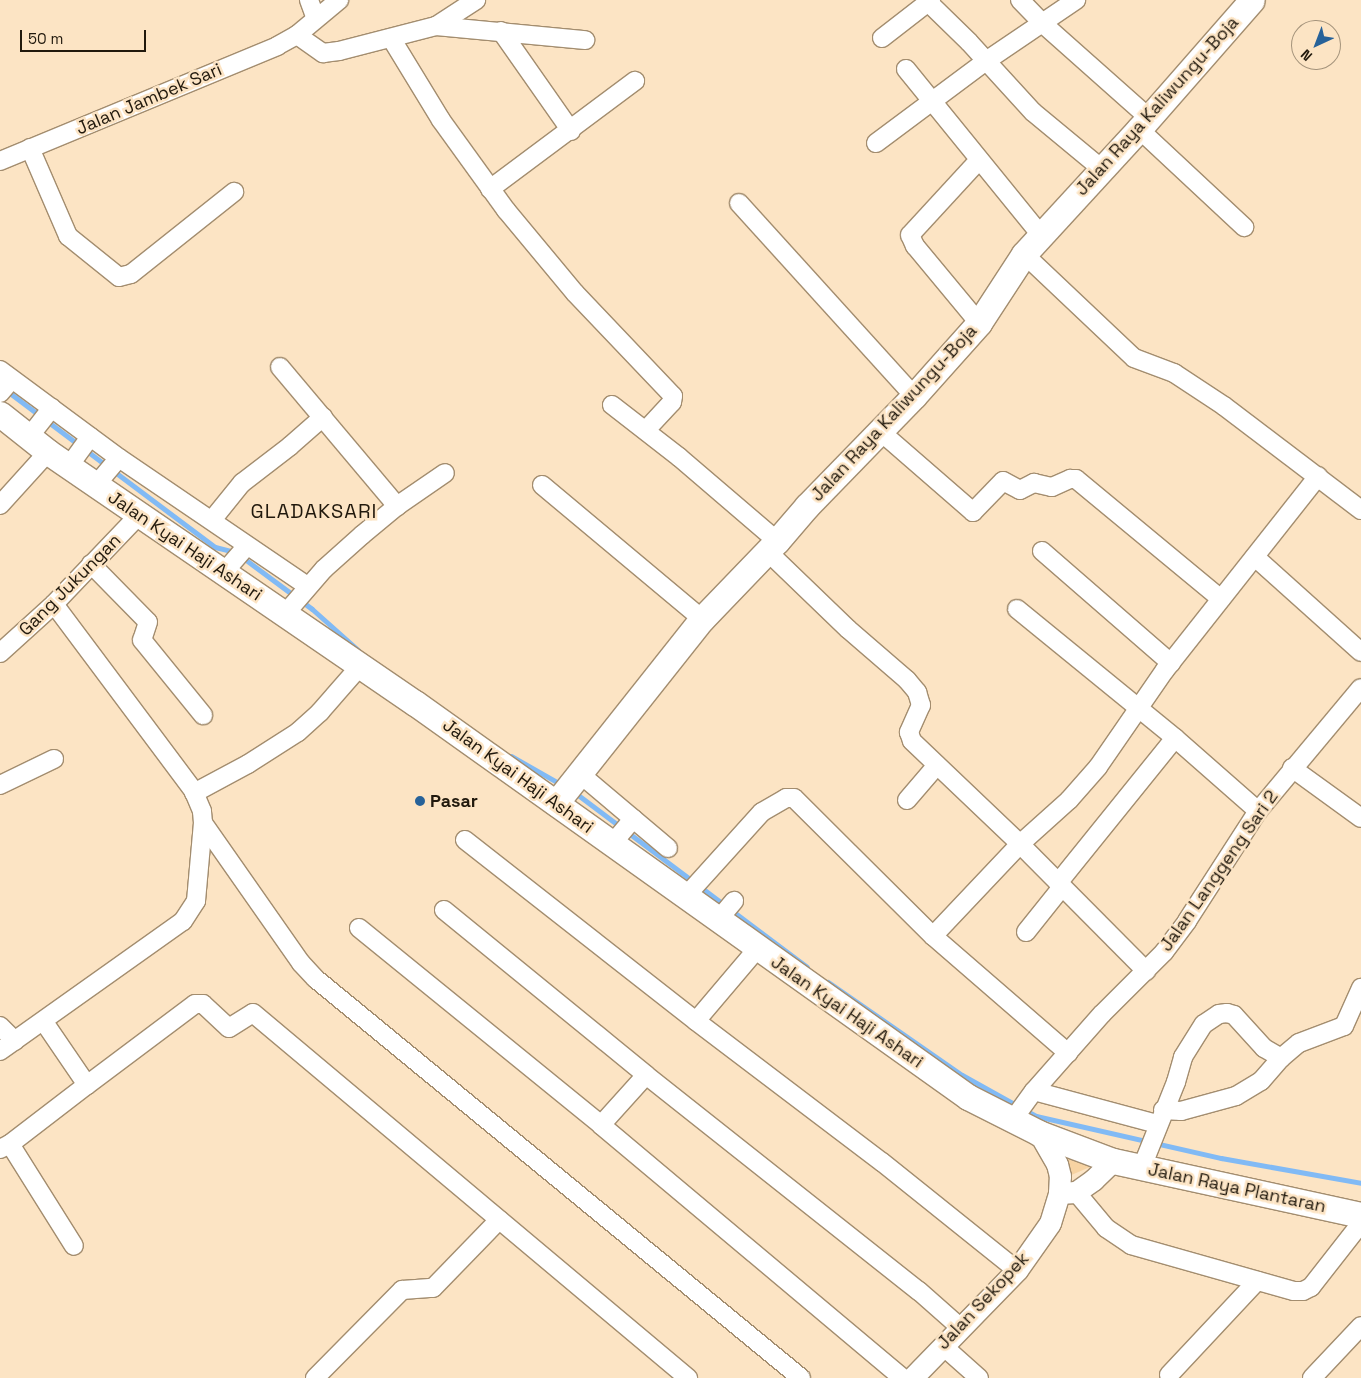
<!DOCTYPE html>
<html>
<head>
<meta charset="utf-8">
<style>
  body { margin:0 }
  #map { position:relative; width:1361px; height:1378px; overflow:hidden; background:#fce4c4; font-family:"Space Grotesk",sans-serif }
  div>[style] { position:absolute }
  .green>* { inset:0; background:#f7d3a2 }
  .stream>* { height:5px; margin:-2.5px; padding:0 2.5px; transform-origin:2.5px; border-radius:2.5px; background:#81baf5 }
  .roads { filter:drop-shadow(1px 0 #a38d6f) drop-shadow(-1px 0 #a38d6f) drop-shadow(0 1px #a38d6f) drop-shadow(0 -1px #a38d6f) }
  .minor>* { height:18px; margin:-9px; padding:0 9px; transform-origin:9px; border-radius:9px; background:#fff }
  .tertiary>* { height:21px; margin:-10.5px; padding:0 10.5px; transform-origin:10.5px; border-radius:10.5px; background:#fff }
  .secondary>* { height:25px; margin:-12.5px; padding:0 12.5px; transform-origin:12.5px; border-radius:12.5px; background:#fff }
  .dots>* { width:14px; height:14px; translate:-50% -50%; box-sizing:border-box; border:2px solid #fce4c4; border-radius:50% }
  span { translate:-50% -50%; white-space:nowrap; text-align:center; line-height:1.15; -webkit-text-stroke:5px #fce4c4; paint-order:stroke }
  .street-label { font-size:18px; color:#21190d }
  .poi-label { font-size:18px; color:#21190d; font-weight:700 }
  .left { translate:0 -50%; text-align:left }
  .quarter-label { font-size:20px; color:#21190d; letter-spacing:1px }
  .north { position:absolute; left:1291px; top:20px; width:50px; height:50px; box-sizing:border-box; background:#fce4c4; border:1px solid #a4937b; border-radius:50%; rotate:223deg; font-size:14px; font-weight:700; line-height:20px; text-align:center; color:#21190d }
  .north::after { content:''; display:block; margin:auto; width:18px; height:22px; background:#276299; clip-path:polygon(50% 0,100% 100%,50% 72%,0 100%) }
  .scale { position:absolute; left:20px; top:30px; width:126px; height:22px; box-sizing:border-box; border:2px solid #21190d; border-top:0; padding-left:6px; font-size:15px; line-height:18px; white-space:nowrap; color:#21190d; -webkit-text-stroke:4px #fce4c4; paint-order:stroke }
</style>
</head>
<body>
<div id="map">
  <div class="green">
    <div style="clip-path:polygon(1051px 1146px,1104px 1161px,1069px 1176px)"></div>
  </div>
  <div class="stream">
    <div style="left:7px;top:391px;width:260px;rotate:36.9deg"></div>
    <div style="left:215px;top:547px;width:21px;rotate:14deg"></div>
    <div style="left:242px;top:557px;width:87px;rotate:36.6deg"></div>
    <div style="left:312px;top:609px;width:62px;rotate:41.7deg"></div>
    <div style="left:511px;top:756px;width:59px;rotate:29.6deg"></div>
    <div style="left:574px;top:792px;width:291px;rotate:36.9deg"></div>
    <div style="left:828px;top:982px;width:163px;rotate:34.8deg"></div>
    <div style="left:962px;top:1075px;width:85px;rotate:29deg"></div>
    <div style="left:1036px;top:1116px;width:190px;rotate:12.8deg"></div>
    <div style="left:1221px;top:1158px;width:142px;rotate:10.1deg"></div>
  </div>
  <div class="roads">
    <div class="minor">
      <div style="left:309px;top:0;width:20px;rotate:70deg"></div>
      <div style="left:1020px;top:0;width:30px;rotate:46deg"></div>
      <div style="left:1041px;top:22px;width:143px;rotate:41.6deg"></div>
      <div style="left:928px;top:2px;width:57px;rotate:44.3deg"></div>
      <div style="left:969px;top:42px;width:95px;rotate:47.6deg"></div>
      <div style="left:1033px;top:112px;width:89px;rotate:39.6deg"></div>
      <div style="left:436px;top:26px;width:150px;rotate:5.4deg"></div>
      <div style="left:501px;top:31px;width:122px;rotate:55deg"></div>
      <div style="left:297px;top:35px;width:32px;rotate:35deg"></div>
      <div style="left:323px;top:53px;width:16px;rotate:-7deg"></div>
      <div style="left:339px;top:51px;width:100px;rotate:-14.5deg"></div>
      <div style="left:436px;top:26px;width:48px;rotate:-33deg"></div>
      <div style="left:391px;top:38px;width:96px;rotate:58.6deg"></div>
      <div style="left:441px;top:120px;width:111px;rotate:54.2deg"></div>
      <div style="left:506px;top:210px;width:108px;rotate:50.3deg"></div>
      <div style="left:575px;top:293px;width:142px;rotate:46.4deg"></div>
      <div style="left:673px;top:396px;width:6px;rotate:99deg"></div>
      <div style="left:672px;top:402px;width:38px;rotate:133deg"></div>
      <div style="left:882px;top:38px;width:62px;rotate:-37.8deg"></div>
      <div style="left:906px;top:69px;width:214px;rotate:50.9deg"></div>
      <div style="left:1139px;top:129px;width:144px;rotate:43deg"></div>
      <div style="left:876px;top:143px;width:137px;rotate:-36.7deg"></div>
      <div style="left:986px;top:61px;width:109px;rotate:-34.1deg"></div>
      <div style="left:30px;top:148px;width:96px;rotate:66.6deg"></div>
      <div style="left:68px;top:236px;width:65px;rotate:38.8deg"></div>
      <div style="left:119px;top:277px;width:12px;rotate:-14deg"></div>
      <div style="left:131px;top:274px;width:132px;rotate:-38.5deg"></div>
      <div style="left:0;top:161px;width:300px;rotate:-22.5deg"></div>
      <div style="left:277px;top:46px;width:23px;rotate:-29deg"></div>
      <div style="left:297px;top:35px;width:55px;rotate:-39.8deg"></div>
      <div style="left:490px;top:189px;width:181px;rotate:-36.7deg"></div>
      <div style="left:739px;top:203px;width:261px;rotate:47.8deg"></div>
      <div style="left:1024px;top:254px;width:151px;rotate:43.4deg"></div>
      <div style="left:1134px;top:358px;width:43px;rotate:20.6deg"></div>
      <div style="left:1174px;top:373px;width:60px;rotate:33.4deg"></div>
      <div style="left:1224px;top:406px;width:172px;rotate:37.2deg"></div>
      <div style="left:979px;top:323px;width:100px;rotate:-129.7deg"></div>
      <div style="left:915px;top:246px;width:12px;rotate:-114deg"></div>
      <div style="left:910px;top:235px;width:102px;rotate:-47.4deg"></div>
      <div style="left:280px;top:367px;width:182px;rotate:49.9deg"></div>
      <div style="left:0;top:370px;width:148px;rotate:36.5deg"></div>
      <div style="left:119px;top:458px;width:227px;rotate:34.2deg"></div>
      <div style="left:0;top:393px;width:18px;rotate:-49deg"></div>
      <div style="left:612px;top:405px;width:85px;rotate:37.8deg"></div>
      <div style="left:679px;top:457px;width:129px;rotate:40.6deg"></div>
      <div style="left:881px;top:432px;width:122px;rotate:41deg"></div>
      <div style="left:973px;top:512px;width:43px;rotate:-45.9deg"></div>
      <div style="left:1003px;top:481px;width:19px;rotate:28deg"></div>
      <div style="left:1020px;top:490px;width:16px;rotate:-27deg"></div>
      <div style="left:1034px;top:483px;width:18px;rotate:13deg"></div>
      <div style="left:1052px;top:487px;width:20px;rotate:-24deg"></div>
      <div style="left:1070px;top:479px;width:6px"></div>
      <div style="left:1076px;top:479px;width:188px;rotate:39.6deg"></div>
      <div style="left:29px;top:437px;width:37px;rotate:-52deg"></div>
      <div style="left:69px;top:466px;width:36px;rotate:-54deg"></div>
      <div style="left:96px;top:485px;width:35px;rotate:-50deg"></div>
      <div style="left:542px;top:485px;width:209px;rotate:39.9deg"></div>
      <div style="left:0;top:505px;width:72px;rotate:-47.8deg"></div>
      <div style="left:212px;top:520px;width:48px;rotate:-51deg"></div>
      <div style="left:242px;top:483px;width:61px;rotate:-37.6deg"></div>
      <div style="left:290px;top:446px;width:44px;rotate:-41.3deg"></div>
      <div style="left:767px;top:551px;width:112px;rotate:43.9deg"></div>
      <div style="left:848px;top:629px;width:78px;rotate:40.8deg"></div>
      <div style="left:907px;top:680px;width:16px;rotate:50deg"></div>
      <div style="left:917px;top:692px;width:14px;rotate:73deg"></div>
      <div style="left:921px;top:705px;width:30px;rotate:114deg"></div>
      <div style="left:909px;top:732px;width:9px;rotate:72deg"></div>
      <div style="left:912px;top:741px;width:149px;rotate:43.6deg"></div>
      <div style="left:1020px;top:844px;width:179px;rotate:45.2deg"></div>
      <div style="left:1042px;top:551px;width:171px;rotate:41deg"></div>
      <div style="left:1255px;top:557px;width:142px;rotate:41.9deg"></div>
      <div style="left:91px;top:564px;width:81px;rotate:45.5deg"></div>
      <div style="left:148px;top:622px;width:19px;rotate:108deg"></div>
      <div style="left:142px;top:640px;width:97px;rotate:50.9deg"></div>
      <div style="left:225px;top:571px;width:28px;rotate:-49deg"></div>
      <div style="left:1017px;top:609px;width:204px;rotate:39.2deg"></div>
      <div style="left:1175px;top:738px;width:111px;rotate:41.3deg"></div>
      <div style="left:285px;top:614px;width:60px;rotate:-49.1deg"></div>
      <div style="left:324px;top:569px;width:51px;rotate:-41.8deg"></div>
      <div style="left:362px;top:535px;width:45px;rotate:-39.6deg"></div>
      <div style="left:397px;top:506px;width:58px;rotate:-34.5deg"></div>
      <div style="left:0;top:653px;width:73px;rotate:-42.2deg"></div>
      <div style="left:54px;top:604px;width:123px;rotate:-46.3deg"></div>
      <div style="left:1292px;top:768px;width:85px;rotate:35.9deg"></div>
      <div style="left:580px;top:774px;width:115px;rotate:40.1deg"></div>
      <div style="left:0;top:785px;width:60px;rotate:-25.7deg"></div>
      <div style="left:194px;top:793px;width:61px;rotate:-28.2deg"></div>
      <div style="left:248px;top:764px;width:59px;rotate:-32.6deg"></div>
      <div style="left:298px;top:732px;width:30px;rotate:-42deg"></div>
      <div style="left:320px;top:712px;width:62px;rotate:-48.9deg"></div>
      <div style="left:907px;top:800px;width:46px;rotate:-49.4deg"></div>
      <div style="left:203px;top:823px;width:171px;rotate:55deg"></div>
      <div style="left:301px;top:963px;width:22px;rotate:47deg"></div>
      <div style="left:316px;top:979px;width:628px;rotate:39.44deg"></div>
      <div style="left:465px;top:840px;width:293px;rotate:38.1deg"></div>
      <div style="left:696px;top:1021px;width:233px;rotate:37.2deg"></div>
      <div style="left:882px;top:1162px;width:173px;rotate:38.7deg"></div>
      <div style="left:612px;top:844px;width:33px;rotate:-50deg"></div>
      <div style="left:1058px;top:883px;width:186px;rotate:-51.1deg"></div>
      <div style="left:686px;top:896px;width:113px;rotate:-47.9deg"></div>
      <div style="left:762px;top:812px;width:28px;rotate:-30deg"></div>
      <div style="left:786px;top:798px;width:8px"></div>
      <div style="left:794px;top:798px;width:196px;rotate:44.8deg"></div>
      <div style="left:933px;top:936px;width:179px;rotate:40.9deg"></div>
      <div style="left:444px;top:910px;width:261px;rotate:39.2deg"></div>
      <div style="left:646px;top:1075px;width:348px;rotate:38.4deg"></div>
      <div style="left:919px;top:1291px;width:57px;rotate:41.5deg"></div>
      <div style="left:718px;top:920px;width:25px;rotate:-50deg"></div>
      <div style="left:359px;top:928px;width:312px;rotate:39.1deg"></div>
      <div style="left:601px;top:1125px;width:67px;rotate:-48deg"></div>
      <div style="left:1026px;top:932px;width:58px;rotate:-51.3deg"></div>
      <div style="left:933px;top:936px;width:127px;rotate:-46.6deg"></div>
      <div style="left:1020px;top:844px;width:66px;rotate:-41.9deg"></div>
      <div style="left:1069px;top:800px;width:44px;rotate:-48.7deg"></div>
      <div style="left:1098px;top:767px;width:118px;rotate:-55.4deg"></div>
      <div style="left:1165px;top:670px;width:247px;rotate:-51.7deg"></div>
      <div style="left:696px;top:1021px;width:96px;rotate:-49.7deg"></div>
      <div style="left:0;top:1026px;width:21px;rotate:45deg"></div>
      <div style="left:0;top:1051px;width:224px;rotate:-35.4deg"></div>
      <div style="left:183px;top:921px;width:24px;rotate:-57deg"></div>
      <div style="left:196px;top:901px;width:78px;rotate:-84.9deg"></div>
      <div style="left:203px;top:823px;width:12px;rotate:-95deg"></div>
      <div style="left:202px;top:811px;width:23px;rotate:-113deg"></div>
      <div style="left:193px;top:790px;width:232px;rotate:-126.8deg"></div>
      <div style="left:87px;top:1085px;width:135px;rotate:-36.9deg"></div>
      <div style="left:195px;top:1004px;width:8px"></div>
      <div style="left:203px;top:1004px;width:35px;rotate:43deg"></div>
      <div style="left:229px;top:1028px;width:28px;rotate:-32deg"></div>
      <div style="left:253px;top:1013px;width:568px;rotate:40deg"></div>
      <div style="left:1034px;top:1091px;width:127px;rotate:15deg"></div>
      <div style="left:1163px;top:1110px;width:18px;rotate:3deg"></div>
      <div style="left:1181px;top:1111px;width:57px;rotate:-15.3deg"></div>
      <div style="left:1236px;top:1096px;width:29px;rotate:-31deg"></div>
      <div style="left:1261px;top:1081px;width:30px;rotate:-49deg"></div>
      <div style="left:1012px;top:1121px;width:37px;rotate:-54deg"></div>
      <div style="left:1034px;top:1091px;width:103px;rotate:-48.6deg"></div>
      <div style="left:1102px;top:1014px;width:88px;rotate:-45deg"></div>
      <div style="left:1164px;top:952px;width:39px;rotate:-53deg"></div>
      <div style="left:1187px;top:921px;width:131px;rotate:-57.2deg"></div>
      <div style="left:1258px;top:811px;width:160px;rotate:-50.1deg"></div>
      <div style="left:601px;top:1125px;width:394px;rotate:40deg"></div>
      <div style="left:10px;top:1144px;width:120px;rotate:57.9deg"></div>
      <div style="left:0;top:1149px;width:11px;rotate:-27deg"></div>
      <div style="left:10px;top:1144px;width:97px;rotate:-37.5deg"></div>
      <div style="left:87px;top:1085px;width:76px;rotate:-124.3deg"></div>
      <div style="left:1142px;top:1167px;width:92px;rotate:-68.2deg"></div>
      <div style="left:1176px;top:1082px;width:26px;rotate:-74deg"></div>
      <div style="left:1183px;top:1057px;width:39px;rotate:-58deg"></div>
      <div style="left:1204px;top:1024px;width:18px;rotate:-34deg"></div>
      <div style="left:1219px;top:1014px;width:8px;rotate:-7deg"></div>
      <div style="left:1227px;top:1013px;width:7px;rotate:16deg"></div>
      <div style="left:1234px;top:1015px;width:45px;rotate:47.7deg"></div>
      <div style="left:1264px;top:1048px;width:20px;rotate:30deg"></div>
      <div style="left:1281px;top:1058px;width:23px;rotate:-40deg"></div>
      <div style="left:1299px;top:1043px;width:48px;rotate:-20.7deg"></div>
      <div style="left:1344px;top:1026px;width:42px;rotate:-65.9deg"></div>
      <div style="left:1076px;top:1192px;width:47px;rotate:50.2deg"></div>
      <div style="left:1106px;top:1228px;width:30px;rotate:34deg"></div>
      <div style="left:1131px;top:1245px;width:169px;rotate:15.8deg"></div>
      <div style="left:1294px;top:1291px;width:9px"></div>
      <div style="left:1303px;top:1291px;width:9px;rotate:-27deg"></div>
      <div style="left:1311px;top:1287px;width:81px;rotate:-52deg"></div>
      <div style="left:943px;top:1346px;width:48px;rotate:41.6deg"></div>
      <div style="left:1169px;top:1375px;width:129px;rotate:-46.9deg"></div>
      <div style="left:315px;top:1378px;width:124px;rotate:-45.3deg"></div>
      <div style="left:402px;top:1290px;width:31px;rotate:-4deg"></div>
      <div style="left:433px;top:1288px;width:95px;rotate:-45.9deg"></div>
      <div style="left:1312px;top:1378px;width:71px;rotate:-46.7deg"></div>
    </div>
    <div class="tertiary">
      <div style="left:1059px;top:1193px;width:17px;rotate:-3deg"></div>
      <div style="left:1076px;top:1192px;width:21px;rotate:-35deg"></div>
      <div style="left:1093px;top:1180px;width:28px;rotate:-44deg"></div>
      <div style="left:912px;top:1378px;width:151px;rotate:-45.8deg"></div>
      <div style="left:1017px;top:1270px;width:57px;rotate:-54.9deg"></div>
      <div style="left:1050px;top:1223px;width:31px;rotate:-73deg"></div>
      <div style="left:1059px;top:1193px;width:17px;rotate:-87deg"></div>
      <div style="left:1060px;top:1176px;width:12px;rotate:-104deg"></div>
      <div style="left:1057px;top:1164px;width:36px;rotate:-120deg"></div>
    </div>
    <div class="secondary">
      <div style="left:0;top:414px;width:61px;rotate:38.4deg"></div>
      <div style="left:48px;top:452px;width:445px;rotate:34.4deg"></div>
      <div style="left:415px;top:703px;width:679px;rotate:35.47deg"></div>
      <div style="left:968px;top:1097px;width:80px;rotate:26.9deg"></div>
      <div style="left:1039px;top:1133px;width:79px;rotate:20.7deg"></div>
      <div style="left:1113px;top:1161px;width:254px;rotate:12.3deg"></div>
      <div style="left:556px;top:803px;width:235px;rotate:-51.6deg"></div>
      <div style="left:702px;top:619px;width:108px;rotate:-46.1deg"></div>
      <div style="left:777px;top:541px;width:46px;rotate:-49.4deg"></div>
      <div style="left:807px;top:506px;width:153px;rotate:-45.8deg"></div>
      <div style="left:914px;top:396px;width:98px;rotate:-48.3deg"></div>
      <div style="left:979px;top:323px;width:82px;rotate:-56.9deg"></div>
      <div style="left:1024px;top:254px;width:170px;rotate:-47.4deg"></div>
      <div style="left:1139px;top:129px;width:171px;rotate:-48.8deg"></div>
    </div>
  </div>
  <div class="dots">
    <div style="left:420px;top:801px;background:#276299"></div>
  </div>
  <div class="street-label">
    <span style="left:149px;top:99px;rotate:-23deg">Jalan Jambek Sari</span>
    <span style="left:1157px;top:106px;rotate:-48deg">Jalan Raya Kaliwungu-Boja</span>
    <span style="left:894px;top:413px;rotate:-47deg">Jalan Raya Kaliwungu-Boja</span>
    <span style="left:185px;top:546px;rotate:34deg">Jalan Kyai Haji Ashari</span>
    <span style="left:70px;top:585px;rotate:-45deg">Gang Jukungan</span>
    <span style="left:518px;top:776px;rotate:36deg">Jalan Kyai Haji Ashari</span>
    <span style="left:1219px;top:871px;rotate:-55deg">Jalan Langgeng Sari 2</span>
    <span style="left:847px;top:1012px;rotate:35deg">Jalan Kyai Haji Ashari</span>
    <span style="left:1237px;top:1188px;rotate:12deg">Jalan Raya Plantaran</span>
    <span style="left:983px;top:1301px;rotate:-47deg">Jalan Sekopek</span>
  </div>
  <div class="poi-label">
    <span class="left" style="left:430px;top:801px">Pasar</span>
  </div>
  <div class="quarter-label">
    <span style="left:314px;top:511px">GLADAKSARI</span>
  </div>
  <div class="north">N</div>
  <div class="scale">50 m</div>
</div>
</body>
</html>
